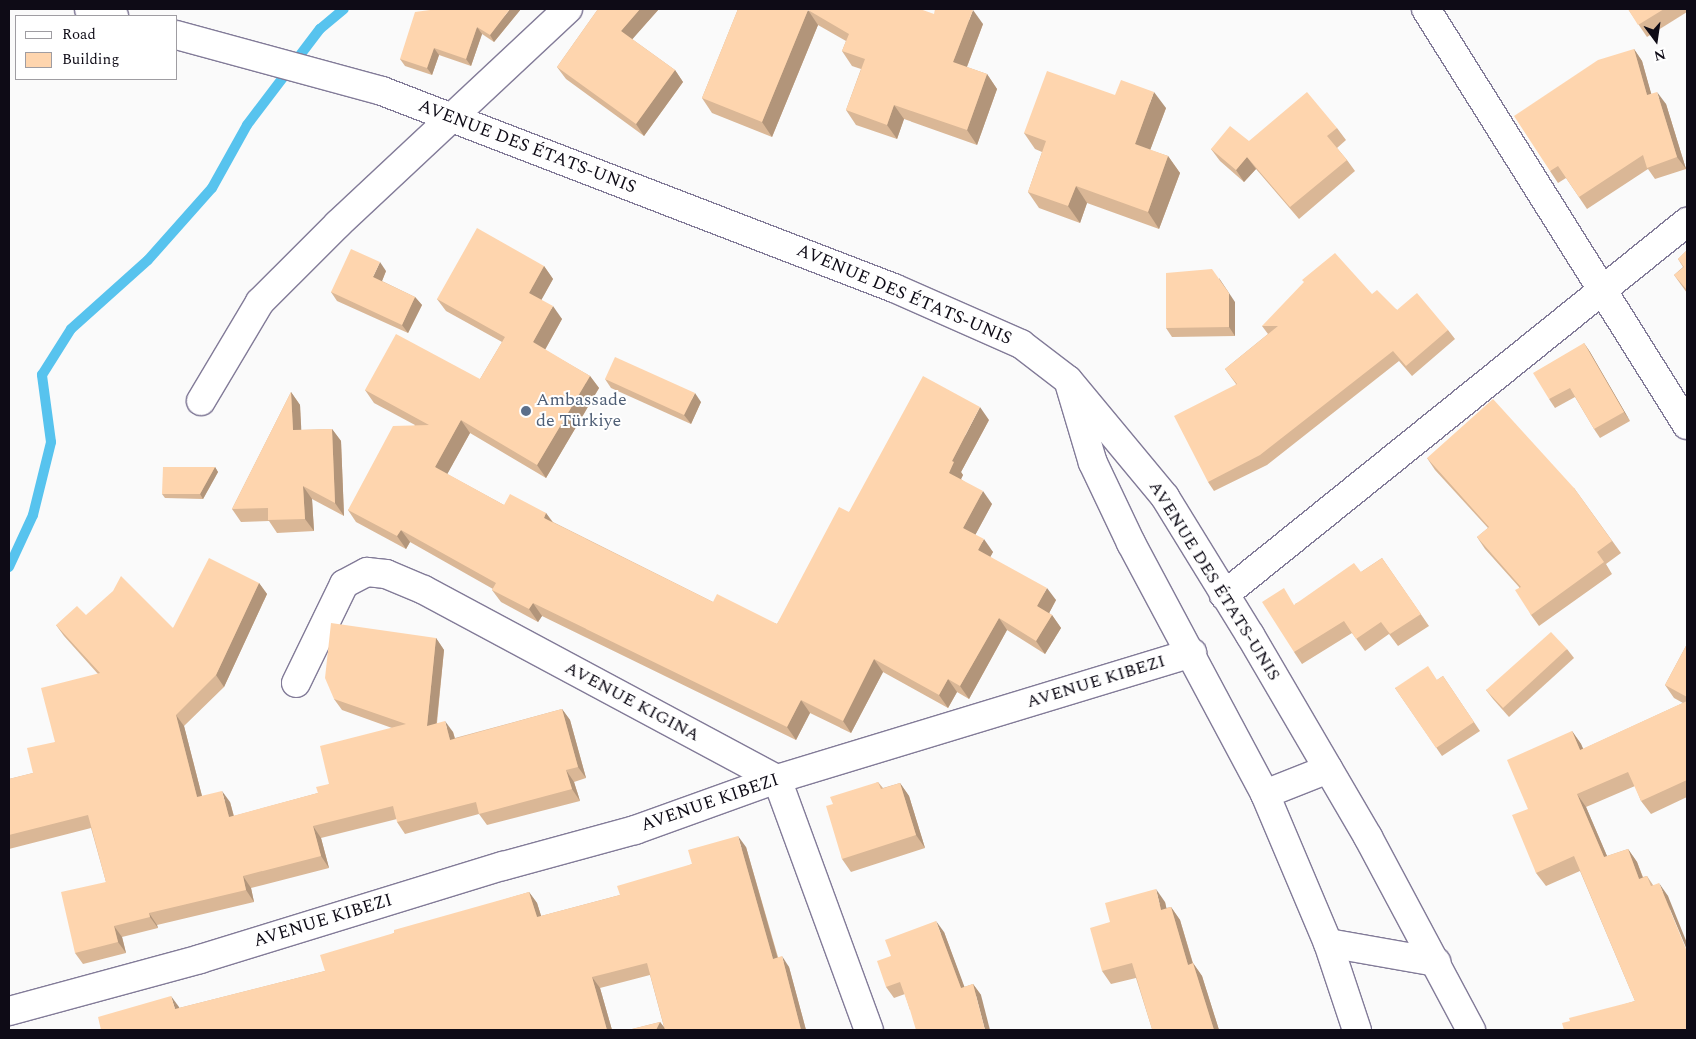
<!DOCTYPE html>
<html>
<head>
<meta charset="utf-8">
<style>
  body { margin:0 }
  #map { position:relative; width:1696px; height:1039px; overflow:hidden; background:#fafafa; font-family:Spectral,serif }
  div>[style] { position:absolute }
  .stream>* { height:10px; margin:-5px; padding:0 5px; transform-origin:5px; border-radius:5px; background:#57c3ee }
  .roads { filter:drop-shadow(1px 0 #827b98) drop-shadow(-1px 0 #827b98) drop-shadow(0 1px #827b98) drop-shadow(0 -1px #827b98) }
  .minor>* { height:28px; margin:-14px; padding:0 14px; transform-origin:14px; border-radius:14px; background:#fff }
  .wall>* { inset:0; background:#dab796 }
  .shaded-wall>* { inset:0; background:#b2957a }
  .building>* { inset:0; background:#fed5ae }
  .dots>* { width:14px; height:14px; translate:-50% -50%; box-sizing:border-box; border:2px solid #fff; border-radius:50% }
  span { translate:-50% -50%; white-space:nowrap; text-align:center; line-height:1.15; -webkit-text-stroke:4px #fff; paint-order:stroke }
  .street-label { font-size:18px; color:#0e0b16 }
  .service-label { font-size:18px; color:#4e5e75 }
  .left { translate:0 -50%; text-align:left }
  .frame { position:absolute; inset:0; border:10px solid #0e0b16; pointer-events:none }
  .legend { position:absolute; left:15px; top:15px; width:162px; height:65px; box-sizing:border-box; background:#fff; border:1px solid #9f9da2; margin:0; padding:6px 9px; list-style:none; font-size:15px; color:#0e0b16 }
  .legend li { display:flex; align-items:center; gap:10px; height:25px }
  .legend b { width:25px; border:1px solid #9f9da2 }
  .north { position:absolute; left:1631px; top:15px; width:50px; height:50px; -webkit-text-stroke:4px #fff; paint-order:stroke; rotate:166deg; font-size:14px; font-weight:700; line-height:20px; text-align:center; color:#0e0b16 }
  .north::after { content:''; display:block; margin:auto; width:18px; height:22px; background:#0e0b16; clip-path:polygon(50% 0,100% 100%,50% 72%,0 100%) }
</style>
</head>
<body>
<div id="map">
  <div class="stream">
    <div style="left:9px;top:567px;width:57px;rotate:-65.2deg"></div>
    <div style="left:33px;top:515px;width:75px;rotate:-76.1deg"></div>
    <div style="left:51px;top:442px;width:68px;rotate:-97.7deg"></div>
    <div style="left:42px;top:375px;width:54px;rotate:-57.8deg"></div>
    <div style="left:71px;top:329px;width:103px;rotate:-41.9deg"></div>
    <div style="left:148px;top:260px;width:96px;rotate:-48.4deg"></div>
    <div style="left:212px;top:188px;width:72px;rotate:-60.9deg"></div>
    <div style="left:247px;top:125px;width:121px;rotate:-52.8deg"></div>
    <div style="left:320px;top:29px;width:31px;rotate:-40deg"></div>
  </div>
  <div class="roads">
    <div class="minor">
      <div style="left:89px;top:9px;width:26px;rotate:16deg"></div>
      <div style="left:1426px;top:9px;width:491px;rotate:57.9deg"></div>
      <div style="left:176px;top:35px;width:213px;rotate:15.2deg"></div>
      <div style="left:382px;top:91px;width:549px;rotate:21.05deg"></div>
      <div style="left:894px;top:288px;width:139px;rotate:23.8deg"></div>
      <div style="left:1021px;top:344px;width:59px;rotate:37.5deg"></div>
      <div style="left:1068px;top:380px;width:152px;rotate:50.3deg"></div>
      <div style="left:1165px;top:497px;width:162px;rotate:58.4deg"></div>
      <div style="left:1250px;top:635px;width:234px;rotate:59.7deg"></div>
      <div style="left:1368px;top:837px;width:219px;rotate:61.9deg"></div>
      <div style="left:1070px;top:386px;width:80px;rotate:73.4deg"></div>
      <div style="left:1093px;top:463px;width:89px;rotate:64.6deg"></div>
      <div style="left:1131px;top:543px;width:285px;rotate:61.9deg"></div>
      <div style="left:1265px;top:794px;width:68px;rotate:-21.6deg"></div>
      <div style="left:201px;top:401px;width:115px;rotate:-59.2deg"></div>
      <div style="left:260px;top:302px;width:110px;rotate:-45deg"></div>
      <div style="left:338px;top:224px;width:315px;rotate:-43.1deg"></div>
      <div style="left:1224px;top:595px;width:595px;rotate:-38.86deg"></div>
      <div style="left:296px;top:683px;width:110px;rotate:-64.1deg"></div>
      <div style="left:344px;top:584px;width:26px;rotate:-28deg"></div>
      <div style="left:367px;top:572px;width:19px;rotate:6deg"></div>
      <div style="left:386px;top:574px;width:41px;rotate:22.8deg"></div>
      <div style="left:424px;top:590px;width:400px;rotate:28.2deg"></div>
      <div style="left:777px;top:779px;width:267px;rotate:69.9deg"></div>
      <div style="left:1265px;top:794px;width:162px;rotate:67.1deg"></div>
      <div style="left:1328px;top:943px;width:92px;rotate:71.6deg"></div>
      <div style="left:1328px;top:943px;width:110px;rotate:10deg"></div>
      <div style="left:9px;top:1011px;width:198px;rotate:-15.2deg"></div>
      <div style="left:200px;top:959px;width:317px;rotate:-17.1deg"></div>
      <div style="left:503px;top:866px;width:137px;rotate:-15.3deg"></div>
      <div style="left:635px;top:830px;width:151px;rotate:-19.8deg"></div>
      <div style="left:777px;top:779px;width:434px;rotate:-16.9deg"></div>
    </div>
  </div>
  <div class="wall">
    <div style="clip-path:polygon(521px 9px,494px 42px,482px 34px,471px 66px,439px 55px,432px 75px,405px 66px,400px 59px)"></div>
    <div style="clip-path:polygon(598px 9px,659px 9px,632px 39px,675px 70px,683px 82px,644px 136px,566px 79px,557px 67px)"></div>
    <div style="clip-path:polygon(738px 9px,934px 14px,983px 24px,967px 67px,987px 74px,997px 89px,977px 145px,904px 119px,897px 139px,856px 125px,846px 110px,861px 69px,852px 66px,842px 51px,846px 41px,818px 25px,772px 137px,712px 113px,702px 98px)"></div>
    <div style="clip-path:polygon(1628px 9px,1687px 9px,1687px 12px,1647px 37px)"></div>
    <div style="clip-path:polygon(1634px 49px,1642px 61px,1651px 94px,1666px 104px,1686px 169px,1655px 179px,1648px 169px,1587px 209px,1566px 178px,1558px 183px,1550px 171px)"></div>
    <div style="clip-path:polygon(1115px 95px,1166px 108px,1150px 150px,1168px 156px,1180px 173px,1159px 229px,1087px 203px,1080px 223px,1039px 208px,1028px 192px,1042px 152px,1035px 149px,1024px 133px)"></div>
    <div style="clip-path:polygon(1337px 128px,1346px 140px,1337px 148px,1347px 160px,1355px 171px,1299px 219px,1256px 169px,1244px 182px,1220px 161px,1211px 149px,1249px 141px)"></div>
    <div style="clip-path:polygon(1687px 250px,1687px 293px,1674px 275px,1683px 267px,1678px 259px)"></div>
    <div style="clip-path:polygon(544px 266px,553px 279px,541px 300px,562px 319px,545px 350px,590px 376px,599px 388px,546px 478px,470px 433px,447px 474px,504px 505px,546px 513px,553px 522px,713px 602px,777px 624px,849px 512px,989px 420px,961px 472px,963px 475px,961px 479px,992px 504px,975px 535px,993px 552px,990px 557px,1056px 600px,1049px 613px,1052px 615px,1061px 628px,1045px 654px,1007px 630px,969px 699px,957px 692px,948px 708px,883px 672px,851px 733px,810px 713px,796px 740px,542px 616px,538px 622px,501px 602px,492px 590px,493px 589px,410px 542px,406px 549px,356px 522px,348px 510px,415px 425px,374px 403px,365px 390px,480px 379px,502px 342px,446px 311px,437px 299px)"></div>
    <div style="clip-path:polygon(386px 271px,382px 281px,415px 297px,422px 305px,408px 333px,337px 301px,331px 292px)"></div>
    <div style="clip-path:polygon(1372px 294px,1397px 310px,1448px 330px,1455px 339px,1412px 376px,1399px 361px,1267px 465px,1214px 491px,1208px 482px,1236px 384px,1225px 369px,1268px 334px,1262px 326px)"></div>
    <div style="clip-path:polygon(1235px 302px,1235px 336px,1172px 337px,1166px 328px)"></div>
    <div style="clip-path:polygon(1584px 343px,1590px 352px,1630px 421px,1600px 438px,1594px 429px,1575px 397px,1555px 408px,1549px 399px)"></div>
    <div style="clip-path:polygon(605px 379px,701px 402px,691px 424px,611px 388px)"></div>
    <div style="clip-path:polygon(291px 392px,300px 405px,301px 430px,332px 429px,341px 441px,344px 516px,312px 499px,314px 531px,277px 533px,269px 521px,241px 522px,232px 509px)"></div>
    <div style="clip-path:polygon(1427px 458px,1574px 488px,1621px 553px,1606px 564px,1612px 574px,1539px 626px,1531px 615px,1519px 587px,1485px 549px,1477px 537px,1488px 528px,1435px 470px)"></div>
    <div style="clip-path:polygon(215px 467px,218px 472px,203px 499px,165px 498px,162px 494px)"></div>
    <div style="clip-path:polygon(1382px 558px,1429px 626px,1398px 646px,1389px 634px,1365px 651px,1352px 633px,1302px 664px,1294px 652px,1295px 604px,1361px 572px)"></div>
    <div style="clip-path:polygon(259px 583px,267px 594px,224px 687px,184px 726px,202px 796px,230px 802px,234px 816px,318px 793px,329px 784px,392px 728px,342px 710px,334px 699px,436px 638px,444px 650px,437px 723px,453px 732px,455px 738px,562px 709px,570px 720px,586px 778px,574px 782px,580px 801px,487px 825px,479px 814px,405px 834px,397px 822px,397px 819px,321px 838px,329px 868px,251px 888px,254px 902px,157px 925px,158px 928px,122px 937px,126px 953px,83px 964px,75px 953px,106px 882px,91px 828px,9px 849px,9px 779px,33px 773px,55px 742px,98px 674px,64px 636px,56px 625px,173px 628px)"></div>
    <div style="clip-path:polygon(1687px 644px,1687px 797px,1651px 814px,1641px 801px,1635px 786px,1586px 807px,1607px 856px,1628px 849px,1637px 862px,1643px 877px,1647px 876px,1653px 885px,1668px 896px,1687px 1030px,1570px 1021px,1635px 1001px,1580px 871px,1546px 886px,1536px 873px,1528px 809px,1572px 731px,1581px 744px,1583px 749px,1683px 703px,1674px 698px,1665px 685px)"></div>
    <div style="clip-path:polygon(1567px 649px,1574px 658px,1509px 717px,1493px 699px,1486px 690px)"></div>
    <div style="clip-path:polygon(1443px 676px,1480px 731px,1442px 756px,1395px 688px,1437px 680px)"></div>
    <div style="clip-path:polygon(878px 782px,883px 788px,900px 783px,909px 796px,925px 848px,851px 872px,842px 859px,833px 804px)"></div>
    <div style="clip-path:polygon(746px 847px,778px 957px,789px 967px,806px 1030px,628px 1030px,660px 1022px,664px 1027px,650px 975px,600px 988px,612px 1030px,100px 1030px,179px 1007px,179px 1008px,325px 971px,394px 933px,529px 892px,537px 903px,541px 916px,620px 895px,692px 864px)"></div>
    <div style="clip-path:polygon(1165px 902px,1166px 908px,1171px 907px,1180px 920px,1193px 963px,1202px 976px,1219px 1030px,1147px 1030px,1152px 1029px,1136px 978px,1111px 984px,1102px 971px,1110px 922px)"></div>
    <div style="clip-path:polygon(944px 932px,964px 987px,973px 984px,981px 995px,910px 1010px,905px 994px,894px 998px,886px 987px,891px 956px)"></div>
  </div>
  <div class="shaded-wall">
    <div style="clip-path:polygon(510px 9px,521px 9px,494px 42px,490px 35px)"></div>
    <div style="clip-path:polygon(640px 9px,659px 9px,629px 43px,621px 31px)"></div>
    <div style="clip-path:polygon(808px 10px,818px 25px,772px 137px,762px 122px)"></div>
    <div style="clip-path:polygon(973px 10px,983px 24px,963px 77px,953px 62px)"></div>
    <div style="clip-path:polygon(477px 27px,482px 34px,471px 66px,466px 59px)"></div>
    <div style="clip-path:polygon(434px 48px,439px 55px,432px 75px,427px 68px)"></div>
    <div style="clip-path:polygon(1634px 49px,1642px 61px,1655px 107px,1647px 95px)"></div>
    <div style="clip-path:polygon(675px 70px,683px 82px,644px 136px,636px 124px)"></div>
    <div style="clip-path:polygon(987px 74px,997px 89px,977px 145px,967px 130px)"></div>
    <div style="clip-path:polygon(1154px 92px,1166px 108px,1146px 161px,1135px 144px)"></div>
    <div style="clip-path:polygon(1657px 92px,1666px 104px,1686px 169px,1677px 157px)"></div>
    <div style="clip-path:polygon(894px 105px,904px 119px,897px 139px,887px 125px)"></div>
    <div style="clip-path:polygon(1168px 156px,1180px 173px,1159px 229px,1148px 212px)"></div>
    <div style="clip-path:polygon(1247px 157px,1256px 169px,1244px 182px,1236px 170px)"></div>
    <div style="clip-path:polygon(1076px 186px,1087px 203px,1080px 223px,1068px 206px)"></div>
    <div style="clip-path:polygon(380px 262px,386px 271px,380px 286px,373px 277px)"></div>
    <div style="clip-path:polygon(544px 266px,553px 279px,538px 306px,529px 293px)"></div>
    <div style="clip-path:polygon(1219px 278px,1235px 302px,1235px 336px,1229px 327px)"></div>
    <div style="clip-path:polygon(415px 297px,422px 305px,408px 333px,402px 325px)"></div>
    <div style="clip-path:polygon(553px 306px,562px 319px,542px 355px,533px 342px)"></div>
    <div style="clip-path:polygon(1584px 343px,1590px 352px,1630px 421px,1624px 412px)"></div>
    <div style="clip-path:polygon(590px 376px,599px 388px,546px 478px,537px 465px)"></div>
    <div style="clip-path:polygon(291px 392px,300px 405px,302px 443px,293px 430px)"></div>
    <div style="clip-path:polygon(695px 393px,701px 402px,691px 424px,684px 415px)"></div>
    <div style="clip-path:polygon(980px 407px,989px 420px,961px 472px,963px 475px,958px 485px,949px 473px,952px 461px)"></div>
    <div style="clip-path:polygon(461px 420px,470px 433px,444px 480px,435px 467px)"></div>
    <div style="clip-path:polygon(332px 429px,341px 441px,344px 516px,335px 503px)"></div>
    <div style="clip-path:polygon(215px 467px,218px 472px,203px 499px,200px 494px)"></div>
    <div style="clip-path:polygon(303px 486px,312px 499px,314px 531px,305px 519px)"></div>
    <div style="clip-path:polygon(983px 491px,992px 504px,972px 541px,963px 528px)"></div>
    <div style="clip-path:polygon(546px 513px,555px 526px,544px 518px)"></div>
    <div style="clip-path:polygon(401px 530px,410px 542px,406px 549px,397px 536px)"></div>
    <div style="clip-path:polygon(984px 539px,993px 552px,987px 563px,978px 550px)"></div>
    <div style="clip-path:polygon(259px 583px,267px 594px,224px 687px,216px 675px)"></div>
    <div style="clip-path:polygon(1047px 588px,1056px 600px,1046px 619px,1037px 606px)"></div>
    <div style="clip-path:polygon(533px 603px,542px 616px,538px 622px,529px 609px)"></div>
    <div style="clip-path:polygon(1052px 615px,1061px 628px,1045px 654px,1036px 641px)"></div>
    <div style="clip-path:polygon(999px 618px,1007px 630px,969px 699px,960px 686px)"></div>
    <div style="clip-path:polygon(436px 638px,444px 650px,435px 737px,427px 726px)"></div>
    <div style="clip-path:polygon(874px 659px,883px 672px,851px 733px,843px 721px)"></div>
    <div style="clip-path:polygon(948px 679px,957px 692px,948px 708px,939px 695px)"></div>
    <div style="clip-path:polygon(801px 700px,810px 713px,796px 740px,787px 727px)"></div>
    <div style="clip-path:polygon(562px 709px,570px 720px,586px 778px,578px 767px)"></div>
    <div style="clip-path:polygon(176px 715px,184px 726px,205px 808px,197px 797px)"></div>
    <div style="clip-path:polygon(445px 721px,453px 732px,458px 751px,450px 740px)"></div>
    <div style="clip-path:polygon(1572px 731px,1581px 744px,1590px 764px,1580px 750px)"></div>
    <div style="clip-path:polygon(566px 770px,574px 782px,580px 801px,572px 789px)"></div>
    <div style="clip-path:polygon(900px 783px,909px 796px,925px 848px,916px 835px)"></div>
    <div style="clip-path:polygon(222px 791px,230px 802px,237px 829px,229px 817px)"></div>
    <div style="clip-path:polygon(1577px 794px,1586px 807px,1613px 870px,1604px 857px)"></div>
    <div style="clip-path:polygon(313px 826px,321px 838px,329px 868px,321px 856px)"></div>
    <div style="clip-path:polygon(738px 836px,746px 847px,781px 970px,773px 959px)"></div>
    <div style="clip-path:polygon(1628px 849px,1637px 862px,1648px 892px,1639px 879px)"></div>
    <div style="clip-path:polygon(243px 876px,251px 888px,254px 902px,246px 890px)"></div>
    <div style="clip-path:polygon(1659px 883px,1668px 896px,1687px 943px,1687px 950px)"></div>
    <div style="clip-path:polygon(1156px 889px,1165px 902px,1170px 923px,1161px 910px)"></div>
    <div style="clip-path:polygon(529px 892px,537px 903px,545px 928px,537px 917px)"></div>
    <div style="clip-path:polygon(1171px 907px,1180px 920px,1197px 978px,1188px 965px)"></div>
    <div style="clip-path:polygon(149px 913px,157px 925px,158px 928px,150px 917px)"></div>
    <div style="clip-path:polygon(936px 921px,944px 932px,969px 999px,961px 988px)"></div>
    <div style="clip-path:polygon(114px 926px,122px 937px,126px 953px,118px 942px)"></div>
    <div style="clip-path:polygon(782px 956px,789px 967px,806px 1030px,801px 1030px)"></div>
    <div style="clip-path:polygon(1193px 963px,1202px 976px,1219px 1030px,1214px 1030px)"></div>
    <div style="clip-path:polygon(592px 977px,600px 988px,612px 1030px,607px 1030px)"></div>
    <div style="clip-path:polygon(973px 984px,981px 995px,990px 1030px,985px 1030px)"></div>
    <div style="clip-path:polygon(171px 996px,179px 1007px,183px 1020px,175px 1009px)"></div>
    <div style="clip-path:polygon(660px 1022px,666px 1030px,656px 1030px)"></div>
  </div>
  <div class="building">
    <div style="clip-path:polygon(431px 9px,510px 9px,490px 35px,477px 27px,466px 59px,434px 48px,427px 68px,400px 59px,415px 12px,430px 10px)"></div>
    <div style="clip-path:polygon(598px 9px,640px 9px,621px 31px,675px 70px,636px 124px,557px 67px)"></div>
    <div style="clip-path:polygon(738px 9px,920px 9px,934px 14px,935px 9px,970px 9px,973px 10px,953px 62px,987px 74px,967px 130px,894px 105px,887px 125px,846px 110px,865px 59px,842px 51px,849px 34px,808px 10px,762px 122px,702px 98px)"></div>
    <div style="clip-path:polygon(1628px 9px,1664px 9px,1638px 25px)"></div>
    <div style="clip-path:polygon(1634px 49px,1647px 95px,1657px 92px,1677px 157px,1647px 168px,1643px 155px,1579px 197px,1558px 166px,1550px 171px,1514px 116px,1598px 60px)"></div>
    <div style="clip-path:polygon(1047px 71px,1115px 95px,1121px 80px,1154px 92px,1135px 144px,1168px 156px,1148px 212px,1076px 186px,1068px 206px,1028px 192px,1046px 141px,1024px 133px)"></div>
    <div style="clip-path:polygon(1307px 92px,1337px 128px,1327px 136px,1347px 160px,1290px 207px,1247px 157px,1236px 170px,1211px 149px,1230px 126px,1249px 141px)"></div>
    <div style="clip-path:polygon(477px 228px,544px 266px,529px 293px,553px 306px,533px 342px,590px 376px,537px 465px,461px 420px,435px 467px,504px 505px,510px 494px,546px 513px,544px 518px,713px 602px,717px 594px,777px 624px,839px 507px,849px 512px,923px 376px,980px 407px,952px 461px,954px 462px,949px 473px,983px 491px,963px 528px,984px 539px,978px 550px,1047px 588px,1037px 606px,1052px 615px,1036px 641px,999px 618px,960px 686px,948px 679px,939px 695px,874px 659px,843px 721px,801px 700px,787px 727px,533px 603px,529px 609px,492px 590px,496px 583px,401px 530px,397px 536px,348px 510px,393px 426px,429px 425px,365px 390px,396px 334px,480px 379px,505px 337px,437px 299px)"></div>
    <div style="clip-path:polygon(351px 249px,380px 262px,373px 277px,415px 297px,402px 325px,331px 292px)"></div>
    <div style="clip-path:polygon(1687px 250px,1687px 290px,1674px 275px,1684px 267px,1678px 259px)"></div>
    <div style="clip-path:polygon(1335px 253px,1372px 294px,1377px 290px,1397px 310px,1417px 293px,1448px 330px,1406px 366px,1393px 351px,1260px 455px,1208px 482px,1174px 416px,1237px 384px,1225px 369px,1278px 326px,1262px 326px,1304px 282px,1302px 280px)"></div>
    <div style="clip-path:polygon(1212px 269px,1229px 293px,1229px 327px,1166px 328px,1166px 273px)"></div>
    <div style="clip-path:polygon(1584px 343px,1624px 412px,1594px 429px,1570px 388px,1549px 399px,1533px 373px)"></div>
    <div style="clip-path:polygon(615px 357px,695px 393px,684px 415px,605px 379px)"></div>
    <div style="clip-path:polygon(291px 392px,293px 430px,332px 429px,335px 503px,303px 486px,305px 519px,268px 520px,268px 508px,232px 509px)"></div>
    <div style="clip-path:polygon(1493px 399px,1574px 488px,1612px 541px,1597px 552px,1604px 562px,1531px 615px,1515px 590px,1521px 587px,1477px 537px,1489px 527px,1427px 458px)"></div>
    <div style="clip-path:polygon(163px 467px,215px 467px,200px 494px,162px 494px)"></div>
    <div style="clip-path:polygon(209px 558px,259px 583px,216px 675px,176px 715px,197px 797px,222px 791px,229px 817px,318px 793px,316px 787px,329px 784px,320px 746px,406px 724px,334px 699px,325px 678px,331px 623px,436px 638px,427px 726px,445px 721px,450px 740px,562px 709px,578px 767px,566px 770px,572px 789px,479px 814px,476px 802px,397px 822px,393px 806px,313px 826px,321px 856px,243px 876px,246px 890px,149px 913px,150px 917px,114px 926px,118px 942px,75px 953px,61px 892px,106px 882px,88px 815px,9px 835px,9px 779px,33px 773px,27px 748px,55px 742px,41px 688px,100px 673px,56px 625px,77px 606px,86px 615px,113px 591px,121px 576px,173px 628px)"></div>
    <div style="clip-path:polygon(1382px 558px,1421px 614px,1390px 634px,1381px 622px,1356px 639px,1344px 621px,1294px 652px,1262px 602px,1284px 588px,1294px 605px,1354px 563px,1361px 572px)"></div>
    <div style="clip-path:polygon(1551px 632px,1567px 649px,1503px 708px,1486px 690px)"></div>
    <div style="clip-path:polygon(1687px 644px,1687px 697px,1665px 685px)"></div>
    <div style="clip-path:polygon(1428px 666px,1437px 680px,1443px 676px,1474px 722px,1436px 748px,1395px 688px)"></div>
    <div style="clip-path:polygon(1687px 701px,1687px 780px,1641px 801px,1628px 772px,1577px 794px,1604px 857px,1628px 849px,1639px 879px,1647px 876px,1651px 886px,1659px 883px,1686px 949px,1687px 945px,1687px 1030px,1564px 1030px,1562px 1023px,1570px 1021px,1569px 1018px,1635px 1001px,1574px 856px,1536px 873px,1512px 815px,1528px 809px,1507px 760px,1572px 731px,1580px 750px)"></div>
    <div style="clip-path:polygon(878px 782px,881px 789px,900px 783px,916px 835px,842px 859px,826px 806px,833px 804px,830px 797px)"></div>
    <div style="clip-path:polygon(738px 836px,773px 959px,782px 956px,801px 1030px,665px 1030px,647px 963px,592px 977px,607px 1030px,100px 1030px,101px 1030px,98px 1017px,171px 996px,175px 1009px,325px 971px,320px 955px,394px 933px,394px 930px,529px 892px,537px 917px,620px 895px,617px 886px,692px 864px,688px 850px)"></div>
    <div style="clip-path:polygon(1156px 889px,1161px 910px,1171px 907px,1188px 965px,1193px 963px,1214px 1030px,1147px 1030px,1152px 1029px,1132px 963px,1102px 971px,1090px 928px,1110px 922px,1105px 903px)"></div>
    <div style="clip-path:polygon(936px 921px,961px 988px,973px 984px,985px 1030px,916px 1030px,910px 1010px,900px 982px,886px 987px,877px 961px,891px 956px,885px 940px)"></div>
    <div style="clip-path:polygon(660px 1022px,656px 1030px,628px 1030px)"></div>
  </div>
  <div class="dots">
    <div style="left:526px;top:411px;background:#5c6f8a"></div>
  </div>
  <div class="street-label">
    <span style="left:527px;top:147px;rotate:21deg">AVENUE DES ÉTATS-UNIS</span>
    <span style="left:904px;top:295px;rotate:23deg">AVENUE DES ÉTATS-UNIS</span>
    <span style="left:1214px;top:581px;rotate:58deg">AVENUE DES ÉTATS-UNIS</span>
    <span style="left:1096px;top:682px;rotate:-17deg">AVENUE KIBEZI</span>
    <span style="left:632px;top:702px;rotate:28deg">AVENUE KIGINA</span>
    <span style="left:710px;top:803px;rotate:-19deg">AVENUE KIBEZI</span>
    <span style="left:323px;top:921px;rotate:-17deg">AVENUE KIBEZI</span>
  </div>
  <div class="service-label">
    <span class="left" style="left:536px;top:411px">Ambassade<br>de Türkiye</span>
  </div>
  <div class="frame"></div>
  <ul class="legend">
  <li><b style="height:6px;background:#fff"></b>Road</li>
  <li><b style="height:14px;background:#fed5ae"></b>Building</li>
  </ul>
  <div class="north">N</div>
</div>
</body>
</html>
